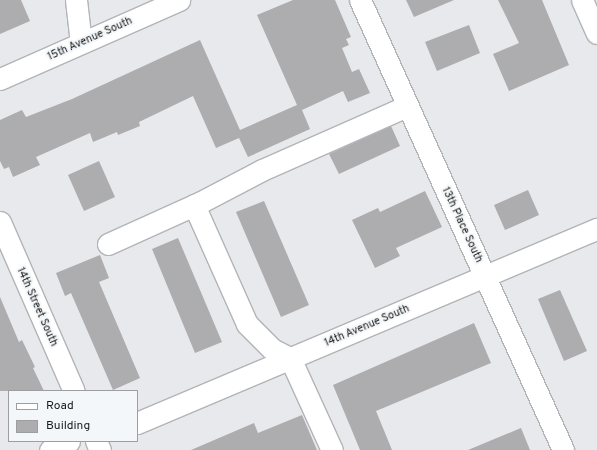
<!DOCTYPE html>
<html>
<head>
<meta charset="utf-8">
<style>
  body { margin:0 }
  #map { position:relative; width:597px; height:450px; overflow:hidden; background:#e7e9ec; font-family:Overpass,sans-serif }
  div>[style] { position:absolute }
  .building>* { inset:0; background:#adacaf }
  .roads { filter:drop-shadow(1px 0 #b2b4b6) drop-shadow(-1px 0 #b2b4b6) drop-shadow(0 1px #b2b4b6) drop-shadow(0 -1px #b2b4b6) }
  .minor>* { height:21px; margin:-10.5px; padding:0 10.5px; transform-origin:10.5px; border-radius:10.5px; background:#fff }
  span { translate:-50% -50%; white-space:nowrap; text-align:center; line-height:1.15; -webkit-text-stroke:4px #f4f7f9; paint-order:stroke }
  .street-label { font-size:11px; color:#191a1a }
  .legend { position:absolute; left:8px; top:390px; width:130px; height:52px; box-sizing:border-box; background:#f4f7f9; border:1px solid #9c9fa0; margin:0; padding:5px 7px; list-style:none; font-size:12px; color:#191a1a }
  .legend li { display:flex; align-items:center; gap:8px; height:20px }
  .legend b { width:20px; border:1px solid #9c9fa0 }
</style>
</head>
<body>
<div id="map">
  <div class="building">
    <div style="clip-path:polygon(0 0,21px 0,30px 21px,0 34px)"></div>
    <div style="clip-path:polygon(293px 0,335px 0,351px 37px,346px 39px,349px 45px,342px 48px,352px 72px,359px 69px,370px 93px,348px 102px,343px 91px,302px 110px,310px 129px,248px 157px,239px 138px,216px 148px,193px 96px,139px 122px,140px 126px,118px 135px,117px 132px,93px 142px,90px 133px,36px 157px,40px 165px,13px 177px,9px 167px,4px 169px,0 161px,0 120px,22px 110px,26px 117px,72px 99px,200px 40px,240px 130px,297px 105px,257px 15px)"></div>
    <div style="clip-path:polygon(406px 0,454px 0,414px 17px)"></div>
    <div style="clip-path:polygon(498px 0,542px 0,569px 65px,509px 91px,493px 54px,519px 43px)"></div>
    <div style="clip-path:polygon(469px 25px,480px 53px,437px 71px,425px 42px)"></div>
    <div style="clip-path:polygon(391px 126px,400px 146px,339px 174px,329px 154px)"></div>
    <div style="clip-path:polygon(99px 161px,115px 197px,84px 211px,68px 175px)"></div>
    <div style="clip-path:polygon(528px 190px,539px 215px,505px 230px,494px 205px)"></div>
    <div style="clip-path:polygon(425px 191px,442px 227px,396px 248px,400px 256px,375px 268px,352px 220px,378px 208px,380px 212px)"></div>
    <div style="clip-path:polygon(264px 201px,309px 305px,281px 317px,236px 212px)"></div>
    <div style="clip-path:polygon(178px 238px,222px 342px,195px 353px,152px 249px)"></div>
    <div style="clip-path:polygon(100px 255px,109px 278px,99px 282px,140px 378px,113px 390px,71px 293px,65px 296px,56px 273px)"></div>
    <div style="clip-path:polygon(560px 290px,587px 351px,564px 361px,538px 299px)"></div>
    <div style="clip-path:polygon(0 297px,19px 342px,22px 340px,35px 367px,33px 368px,44px 391px,0 391px)"></div>
    <div style="clip-path:polygon(474px 323px,491px 363px,376px 411px,392px 450px,360px 450px,333px 385px)"></div>
    <div style="clip-path:polygon(302px 415px,317px 450px,191px 450px,254px 423px,258px 433px)"></div>
    <div style="clip-path:polygon(521px 428px,530px 450px,468px 450px)"></div>
  </div>
  <div class="roads">
    <div class="minor">
      <div style="left:76px;top:0;width:43px;rotate:83.4deg"></div>
      <div style="left:360px;top:0;width:494px;rotate:65.7deg"></div>
      <div style="left:582px;top:0;width:36px;rotate:66deg"></div>
      <div style="left:0;top:79px;width:196px;rotate:-23.8deg"></div>
      <div style="left:194px;top:205px;width:130px;rotate:66deg"></div>
      <div style="left:247px;top:324px;width:35px;rotate:45deg"></div>
      <div style="left:272px;top:349px;width:20px;rotate:27deg"></div>
      <div style="left:290px;top:358px;width:101px;rotate:65.5deg"></div>
      <div style="left:0;top:222px;width:184px;rotate:66.4deg"></div>
      <div style="left:108px;top:244px;width:102px;rotate:-24.3deg"></div>
      <div style="left:201px;top:202px;width:69px;rotate:-27.7deg"></div>
      <div style="left:262px;top:170px;width:158px;rotate:-23.8deg"></div>
      <div style="left:137px;top:423px;width:499px;rotate:-22.9deg"></div>
      <div style="left:96px;top:441px;width:10px;rotate:66deg"></div>
      <div style="left:50px;top:450px;width:21px;rotate:-25deg"></div>
    </div>
  </div>
  <div class="street-label">
    <span style="left:90px;top:39px;rotate:-24deg">15th Avenue South</span>
    <span style="left:462px;top:225px;rotate:65deg">13th Place South</span>
    <span style="left:37px;top:307px;rotate:66deg">14th Street South</span>
    <span style="left:367px;top:326px;rotate:-23deg">14th Avenue South</span>
  </div>
  <ul class="legend">
  <li><b style="height:5px;background:#fff"></b>Road</li>
  <li><b style="height:11px;background:#adacaf"></b>Building</li>
  </ul>
</div>
</body>
</html>
